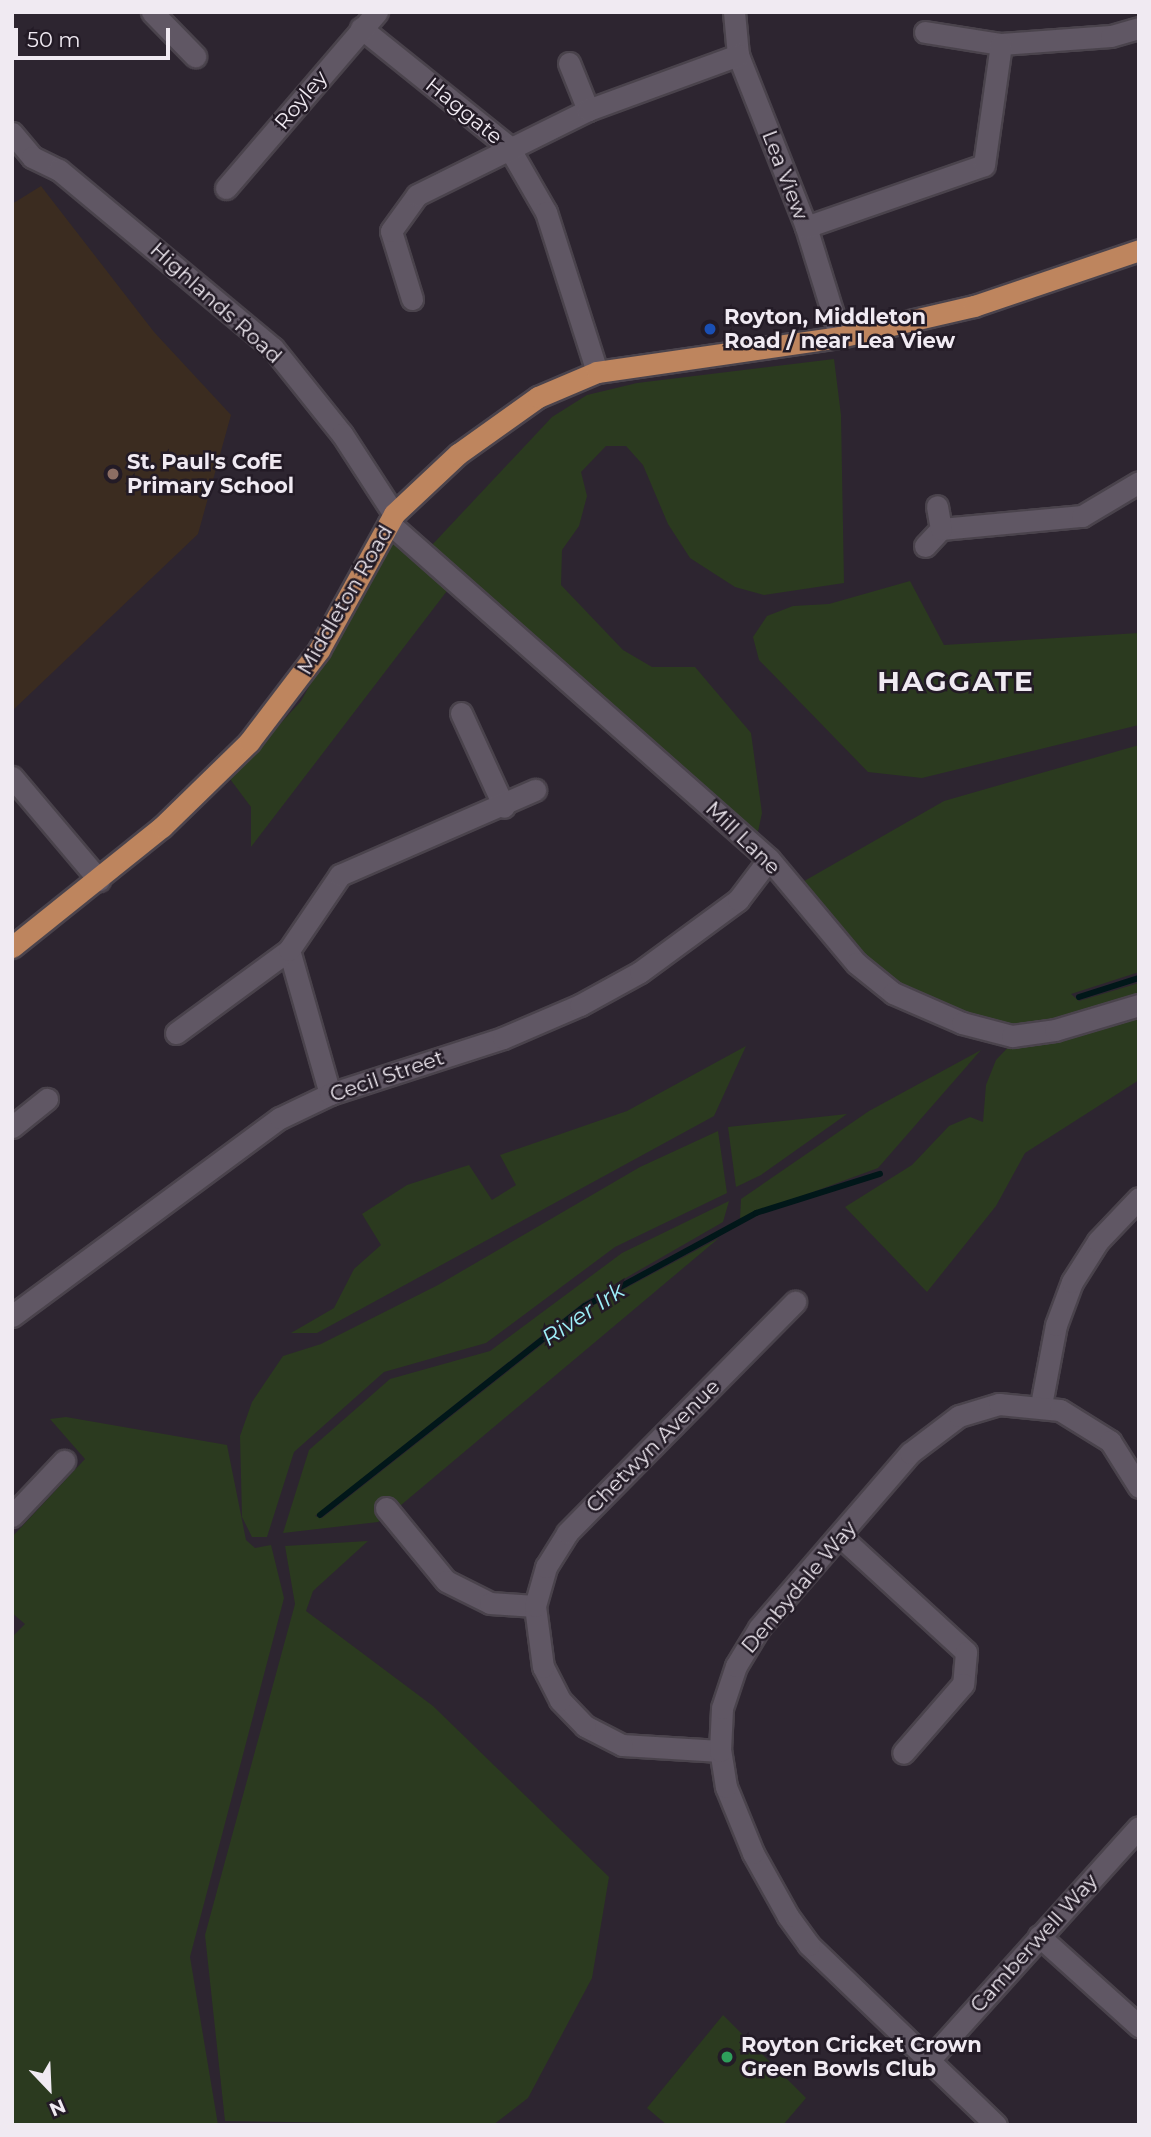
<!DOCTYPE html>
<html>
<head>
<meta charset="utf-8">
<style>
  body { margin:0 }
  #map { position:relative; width:1151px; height:2137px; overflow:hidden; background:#2d2530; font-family:Montserrat,sans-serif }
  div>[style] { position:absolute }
  .education>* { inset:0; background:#3b2c20 }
  .green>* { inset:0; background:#2b3a1f }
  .stream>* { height:6px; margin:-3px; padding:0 3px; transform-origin:3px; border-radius:3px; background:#011719 }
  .roads { filter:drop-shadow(2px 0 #4a434c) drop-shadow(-2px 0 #4a434c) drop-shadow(0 2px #4a434c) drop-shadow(0 -2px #4a434c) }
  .minor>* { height:21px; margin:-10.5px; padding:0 10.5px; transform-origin:10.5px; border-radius:10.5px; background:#605764 }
  .major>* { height:21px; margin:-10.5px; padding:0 10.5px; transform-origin:10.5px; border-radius:10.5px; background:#be855e }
  .dots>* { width:19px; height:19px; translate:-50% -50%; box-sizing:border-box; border:4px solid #231b26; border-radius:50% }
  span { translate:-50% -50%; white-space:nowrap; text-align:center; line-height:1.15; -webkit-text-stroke:5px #231b26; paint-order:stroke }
  .street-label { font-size:21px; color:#f0eaf2 }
  .poi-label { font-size:21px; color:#f0eaf2; font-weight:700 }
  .left { translate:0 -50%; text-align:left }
  .water-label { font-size:23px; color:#9ef0f9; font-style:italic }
  .district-label { font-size:28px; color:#f0eaf2; font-weight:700; letter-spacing:2px }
  .frame { position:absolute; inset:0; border:14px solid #f0eaf2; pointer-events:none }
  .north { position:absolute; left:14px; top:2053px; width:70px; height:70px; -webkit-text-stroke:5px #231b26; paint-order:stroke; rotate:157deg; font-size:19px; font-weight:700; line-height:28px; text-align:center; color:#f0eaf2 }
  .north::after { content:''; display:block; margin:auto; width:24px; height:32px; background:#f0eaf2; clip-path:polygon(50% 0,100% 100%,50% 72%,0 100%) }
  .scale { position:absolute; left:14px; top:28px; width:156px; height:32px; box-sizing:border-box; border:4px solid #f0eaf2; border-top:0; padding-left:9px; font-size:21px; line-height:24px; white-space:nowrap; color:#f0eaf2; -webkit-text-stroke:5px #231b26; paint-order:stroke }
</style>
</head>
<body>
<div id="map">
  <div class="education">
    <div style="clip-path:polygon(41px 186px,154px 332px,231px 415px,198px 534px,12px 711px,12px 204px)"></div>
  </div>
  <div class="green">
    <div style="clip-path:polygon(834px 359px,841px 415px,844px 583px,764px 595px,735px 587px,690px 558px,668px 524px,643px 465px,626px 446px,606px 446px,581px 472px,587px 496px,579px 526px,562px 550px,561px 585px,623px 650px,652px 667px,695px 667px,751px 733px,762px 813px,756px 841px,431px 546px,552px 417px,587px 395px,637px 383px)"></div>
    <div style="clip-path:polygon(395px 533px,450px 587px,251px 847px,251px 807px,230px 779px,301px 701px)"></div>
    <div style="clip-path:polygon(910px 581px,944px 645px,1139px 633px,1139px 725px,922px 778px,868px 772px,759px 660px,753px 637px,767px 616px,793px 606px,829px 604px)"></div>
    <div style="clip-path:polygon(1139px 745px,1139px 972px,1071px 994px,1079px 1001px,1139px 983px,1139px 999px,1104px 1012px,1010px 1029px,900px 991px,799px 884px,944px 801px)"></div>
    <div style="clip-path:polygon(1139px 1011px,1139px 1080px,1025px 1153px,996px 1206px,927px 1292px,845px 1207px,912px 1165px,949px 1126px,970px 1117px,983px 1122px,986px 1085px,996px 1060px,1013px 1042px)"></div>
    <div style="clip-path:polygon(746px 1046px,714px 1116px,317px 1333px,291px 1333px,334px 1308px,354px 1269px,381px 1245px,362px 1214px,407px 1185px,469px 1165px,492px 1200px,516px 1185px,500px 1155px,627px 1111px)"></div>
    <div style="clip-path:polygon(981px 1050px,878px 1168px,740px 1219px,741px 1199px,869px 1111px)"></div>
    <div style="clip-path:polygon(847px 1114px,761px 1175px,736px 1187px,728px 1127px)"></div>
    <div style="clip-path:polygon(718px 1131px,727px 1193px,615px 1247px,486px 1343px,384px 1372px,294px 1452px,267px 1537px,252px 1537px,242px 1517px,240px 1436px,252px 1402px,283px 1356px,321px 1344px,438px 1285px,640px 1167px)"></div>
    <div style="clip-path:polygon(729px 1201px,723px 1222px,584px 1302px,315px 1516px,322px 1518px,587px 1309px,719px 1238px,388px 1516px,378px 1522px,283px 1533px,309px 1450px,390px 1379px,490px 1351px,622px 1253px)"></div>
    <div style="clip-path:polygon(66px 1417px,227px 1445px,246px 1540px,255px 1548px,271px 1545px,284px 1598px,190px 1957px,218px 2125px,12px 2125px,12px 1637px,25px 1624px,12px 1613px,12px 1537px,85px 1459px,50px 1419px)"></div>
    <div style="clip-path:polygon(368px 1541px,313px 1591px,306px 1611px,433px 1706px,609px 1877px,592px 1978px,528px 2098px,493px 2125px,225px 2121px,205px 1935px,295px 1604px,285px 1546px)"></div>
    <div style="clip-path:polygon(723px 2015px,806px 2098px,783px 2125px,667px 2125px,647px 2108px)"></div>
  </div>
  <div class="stream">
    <div style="left:1079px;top:997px;width:63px;rotate:-17.6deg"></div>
    <div style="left:320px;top:1515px;width:337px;rotate:-38.3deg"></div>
    <div style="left:585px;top:1306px;width:195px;rotate:-28.5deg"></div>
    <div style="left:756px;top:1213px;width:130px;rotate:-17.5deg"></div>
  </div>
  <div class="roads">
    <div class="minor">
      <div style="left:152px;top:12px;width:62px;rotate:45.7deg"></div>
      <div style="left:734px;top:12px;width:43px;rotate:84.7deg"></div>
      <div style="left:738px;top:55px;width:185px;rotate:68.4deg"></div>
      <div style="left:806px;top:227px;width:115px;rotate:72.8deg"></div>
      <div style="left:361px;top:28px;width:189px;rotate:38.8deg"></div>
      <div style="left:508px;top:146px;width:76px;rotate:60.1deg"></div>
      <div style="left:546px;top:212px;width:168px;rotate:72.3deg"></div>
      <div style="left:925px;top:32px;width:77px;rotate:9deg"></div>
      <div style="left:1001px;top:44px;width:110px;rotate:-4.2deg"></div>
      <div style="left:1111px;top:36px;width:29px;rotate:-16deg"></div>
      <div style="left:569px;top:63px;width:51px;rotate:68deg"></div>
      <div style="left:12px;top:133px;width:31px;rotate:50deg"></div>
      <div style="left:32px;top:157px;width:30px;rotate:26deg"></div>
      <div style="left:59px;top:170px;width:278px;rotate:39.8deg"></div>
      <div style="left:273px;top:348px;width:110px;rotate:51.3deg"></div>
      <div style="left:342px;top:434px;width:95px;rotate:57deg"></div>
      <div style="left:226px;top:188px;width:232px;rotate:-49.4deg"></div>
      <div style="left:806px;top:227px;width:188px;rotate:-19.2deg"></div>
      <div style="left:984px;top:165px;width:122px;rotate:-82deg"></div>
      <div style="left:412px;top:299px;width:71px;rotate:-107.2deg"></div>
      <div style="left:391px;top:231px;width:44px;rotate:-54.2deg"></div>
      <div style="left:417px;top:195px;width:191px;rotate:-26.4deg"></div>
      <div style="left:588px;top:110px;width:160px;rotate:-20.1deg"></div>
      <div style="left:389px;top:523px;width:507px;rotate:41.48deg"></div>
      <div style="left:769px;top:859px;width:136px;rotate:50.1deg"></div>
      <div style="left:856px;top:963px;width:48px;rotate:39deg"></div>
      <div style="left:893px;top:993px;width:75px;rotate:23.5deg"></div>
      <div style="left:962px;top:1023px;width:52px;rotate:14.6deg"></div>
      <div style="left:1012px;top:1036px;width:43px;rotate:-7.9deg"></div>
      <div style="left:1055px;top:1030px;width:88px;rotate:-16.6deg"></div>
      <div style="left:941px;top:529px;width:142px;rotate:-5.3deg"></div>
      <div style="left:1082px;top:516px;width:66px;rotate:-30.8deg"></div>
      <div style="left:925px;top:546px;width:23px;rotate:-47deg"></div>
      <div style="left:941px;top:529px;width:23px;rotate:-100deg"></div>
      <div style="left:461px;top:713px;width:103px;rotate:65.4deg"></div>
      <div style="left:12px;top:777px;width:135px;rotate:49.8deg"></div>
      <div style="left:289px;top:950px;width:150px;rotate:74.1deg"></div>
      <div style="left:176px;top:1033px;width:140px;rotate:-36.3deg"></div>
      <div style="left:289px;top:950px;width:91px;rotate:-55.8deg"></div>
      <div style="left:340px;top:875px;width:213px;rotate:-23.6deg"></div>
      <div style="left:12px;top:1127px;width:45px;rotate:-38.7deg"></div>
      <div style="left:12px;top:1316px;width:333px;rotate:-36.5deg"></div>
      <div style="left:280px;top:1118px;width:55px;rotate:-25.6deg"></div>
      <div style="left:330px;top:1094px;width:182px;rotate:-17.9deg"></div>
      <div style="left:503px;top:1038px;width:84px;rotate:-23.2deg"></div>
      <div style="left:580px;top:1005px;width:68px;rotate:-28.8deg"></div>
      <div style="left:640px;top:972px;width:122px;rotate:-36.3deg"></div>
      <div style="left:738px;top:900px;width:51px;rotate:-52.9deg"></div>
      <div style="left:1041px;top:1405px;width:81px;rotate:-79.4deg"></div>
      <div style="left:1056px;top:1325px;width:46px;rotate:-69.6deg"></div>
      <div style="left:1072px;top:1282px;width:49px;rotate:-57.6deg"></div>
      <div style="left:1098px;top:1241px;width:59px;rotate:-46.4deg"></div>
      <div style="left:386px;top:1508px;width:94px;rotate:50.6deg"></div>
      <div style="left:446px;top:1581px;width:49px;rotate:26.6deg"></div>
      <div style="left:490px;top:1603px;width:45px;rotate:3.8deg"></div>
      <div style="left:12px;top:1516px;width:76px;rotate:-46.6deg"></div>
      <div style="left:841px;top:1537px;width:170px;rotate:42.6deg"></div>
      <div style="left:966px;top:1652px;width:32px;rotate:95deg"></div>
      <div style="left:963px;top:1684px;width:91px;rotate:131deg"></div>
      <div style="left:720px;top:1751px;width:98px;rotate:-176.5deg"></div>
      <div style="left:622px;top:1745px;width:42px;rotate:-152.8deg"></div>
      <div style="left:585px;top:1726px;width:36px;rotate:-134deg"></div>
      <div style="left:560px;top:1700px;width:37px;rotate:-117deg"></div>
      <div style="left:543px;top:1667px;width:62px;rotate:-97.5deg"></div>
      <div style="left:535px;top:1606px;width:41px;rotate:-74.2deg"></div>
      <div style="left:546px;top:1567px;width:40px;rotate:-58deg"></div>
      <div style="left:567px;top:1533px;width:325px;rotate:-45.4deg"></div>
      <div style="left:1039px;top:1936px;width:135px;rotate:42deg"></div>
      <div style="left:930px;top:2059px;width:312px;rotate:-48deg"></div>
      <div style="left:996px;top:2125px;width:260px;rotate:-136.1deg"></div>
      <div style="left:809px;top:1945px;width:36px;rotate:-126deg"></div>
      <div style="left:788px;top:1916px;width:72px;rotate:-119.1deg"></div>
      <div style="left:753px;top:1853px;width:71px;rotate:-112.2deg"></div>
      <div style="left:726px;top:1787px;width:36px;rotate:-99deg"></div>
      <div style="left:720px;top:1751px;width:43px;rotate:-87.3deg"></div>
      <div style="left:722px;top:1708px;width:44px;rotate:-71.6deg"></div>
      <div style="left:736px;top:1666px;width:44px;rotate:-58.8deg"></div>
      <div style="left:759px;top:1628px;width:231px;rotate:-49.2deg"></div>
      <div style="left:910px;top:1453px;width:61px;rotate:-37.1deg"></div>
      <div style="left:959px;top:1416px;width:42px;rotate:-16.7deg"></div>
      <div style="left:999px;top:1404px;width:61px;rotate:5.6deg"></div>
      <div style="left:1060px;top:1410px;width:59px;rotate:31.8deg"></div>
      <div style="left:1110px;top:1441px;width:54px;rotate:57.8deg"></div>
    </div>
    <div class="major">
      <div style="left:12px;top:947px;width:192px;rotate:-38.7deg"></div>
      <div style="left:162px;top:827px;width:122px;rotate:-44.3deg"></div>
      <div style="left:249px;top:742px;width:116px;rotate:-52.7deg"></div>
      <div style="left:319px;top:650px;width:155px;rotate:-61.1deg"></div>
      <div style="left:394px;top:514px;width:88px;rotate:-43.2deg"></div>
      <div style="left:458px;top:454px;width:98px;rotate:-35.5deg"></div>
      <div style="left:538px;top:397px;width:64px;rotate:-23deg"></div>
      <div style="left:597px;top:372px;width:246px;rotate:-8.2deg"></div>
      <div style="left:840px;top:337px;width:138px;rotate:-13deg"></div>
      <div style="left:974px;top:306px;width:174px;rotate:-18.7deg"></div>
    </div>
  </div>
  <div class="dots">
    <div style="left:710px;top:329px;background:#1a4fb4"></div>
    <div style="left:113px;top:474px;background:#8d6e63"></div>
    <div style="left:727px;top:2057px;background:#2e9e5b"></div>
  </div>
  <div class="street-label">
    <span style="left:301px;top:100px;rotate:-50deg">Royley</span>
    <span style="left:464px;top:111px;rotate:39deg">Haggate</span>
    <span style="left:785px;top:175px;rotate:69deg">Lea View</span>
    <span style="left:216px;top:303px;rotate:42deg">Highlands Road</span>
    <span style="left:345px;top:600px;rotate:-60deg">Middleton Road</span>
    <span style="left:743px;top:838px;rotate:44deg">Mill Lane</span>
    <span style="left:387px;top:1076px;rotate:-19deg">Cecil Street</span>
    <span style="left:653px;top:1446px;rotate:-45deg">Chetwyn Avenue</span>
    <span style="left:799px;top:1587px;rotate:-50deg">Denbydale Way</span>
    <span style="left:1034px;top:1943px;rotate:-48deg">Camberwell Way</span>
  </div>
  <div class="poi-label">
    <span class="left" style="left:724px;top:329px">Royton, Middleton<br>Road / near Lea View</span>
    <span class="left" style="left:127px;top:474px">St. Paul's CofE<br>Primary School</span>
    <span class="left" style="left:741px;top:2057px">Royton Cricket Crown<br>Green Bowls Club</span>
  </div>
  <div class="water-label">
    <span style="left:583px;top:1314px;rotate:-34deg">River Irk</span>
  </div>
  <div class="district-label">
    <span style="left:956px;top:681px">HAGGATE</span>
  </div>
  <div class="frame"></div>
  <div class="north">N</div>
  <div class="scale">50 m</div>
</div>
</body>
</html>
